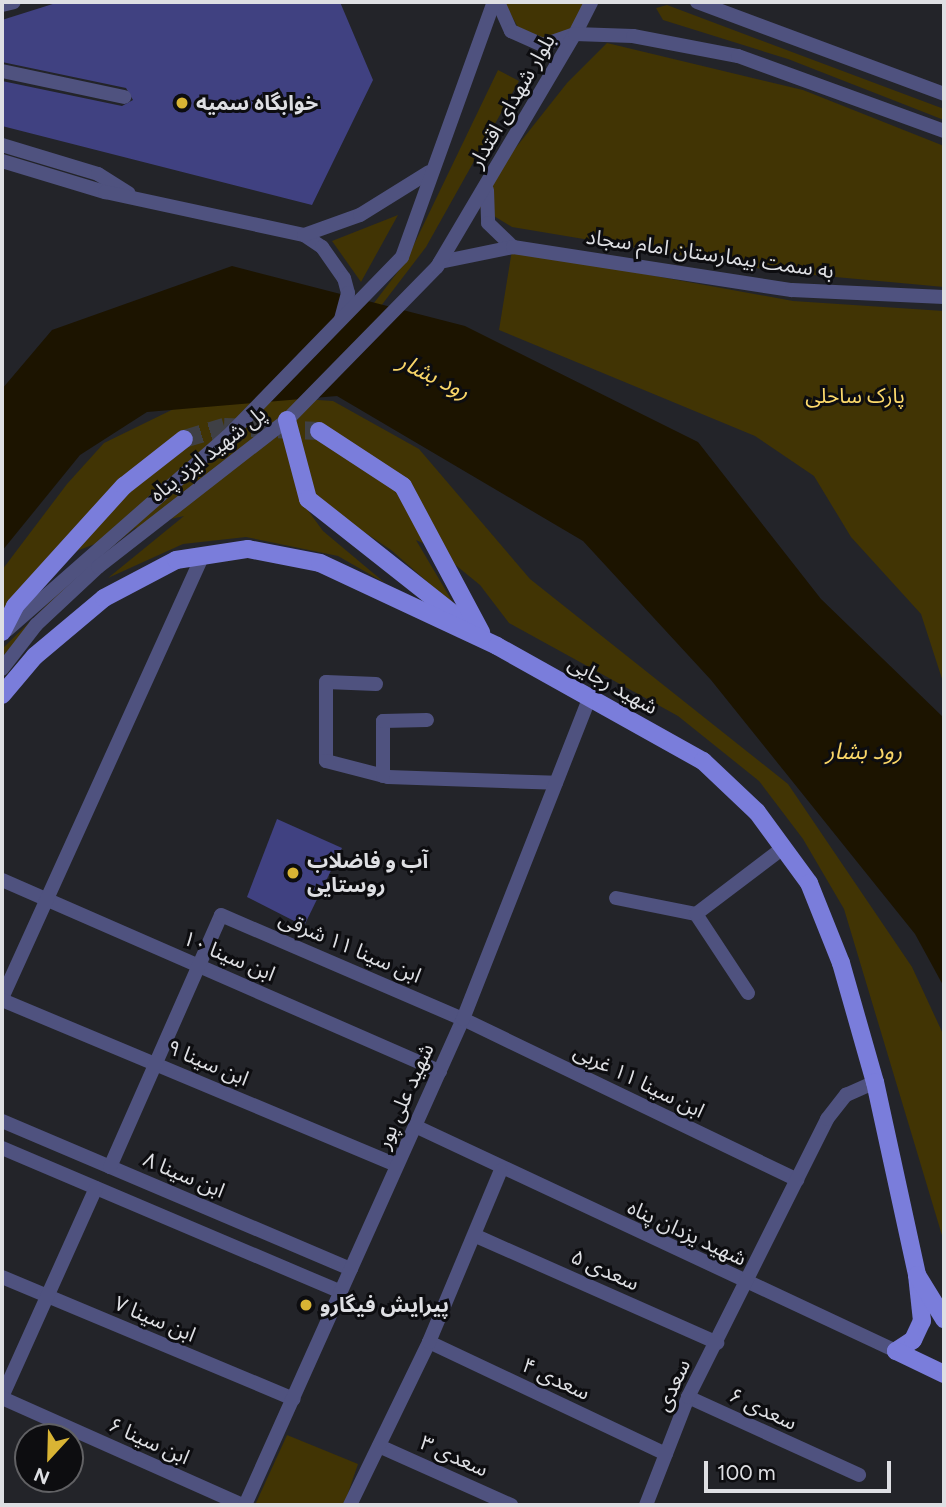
<!DOCTYPE html>
<html>
<head>
<meta charset="utf-8">
<style>
  body { margin:0 }
  #map { position:relative; width:946px; height:1507px; overflow:hidden; background:#232429; font-family:Figtree,"Noto Sans Arabic",sans-serif }
  div>[style] { position:absolute }
  .green>* { inset:0; background:#413404 }
  .water>* { inset:0; background:#1c1400 }
  .building>* { inset:0; background:#404181 }
  .major-tunnel>* { height:18px; margin-top:-9px; transform-origin:0; background:repeating-linear-gradient(90deg,#3f4045 0 18px,transparent 0 27px) }
  .minor>* { height:14px; margin:-7px; padding:0 7px; transform-origin:7px; border-radius:7px; background:#4f527f }
  .major>* { height:18px; margin:-9px; padding:0 9px; transform-origin:9px; border-radius:9px; background:#7a7ddb }
  .minor-bridge>* { height:14px; margin:-7px; padding:0 7px; transform-origin:7px; border-radius:7px; background:#4f527f }
  .dots>* { width:19px; height:19px; translate:-50% -50%; box-sizing:border-box; border:4px solid #0d0d10; border-radius:50% }
  span { translate:-50% -50%; white-space:nowrap; text-align:center; line-height:1.15; -webkit-text-stroke:6px #0d0d10; paint-order:stroke }
  .street-label { font-size:21px; color:#dedfe3 }
  .poi-label { font-size:21px; color:#dedfe3; font-weight:700 }
  .left { translate:0 -50%; text-align:left }
  .park-label { font-size:21px; color:#fdda6c }
  .water-label { font-size:23px; color:#f9d668; font-style:italic }
  .frame { position:absolute; inset:0; border:4px solid #dedfe3; pointer-events:none }
  .north { position:absolute; left:14px; top:1423px; width:70px; height:70px; box-sizing:border-box; background:#0d0d10; border:2px solid #616164; border-radius:50%; rotate:202deg; font-size:19px; font-weight:700; line-height:28px; text-align:center; color:#dedfe3 }
  .north::after { content:''; display:block; margin:auto; width:24px; height:32px; background:#d9b434; clip-path:polygon(50% 0,100% 100%,50% 72%,0 100%) }
  .scale { position:absolute; left:704px; top:1461px; width:187px; height:32px; box-sizing:border-box; border:4px solid #dedfe3; border-top:0; padding-left:9px; font-size:21px; line-height:24px; white-space:nowrap; color:#dedfe3; -webkit-text-stroke:5px #0d0d10; paint-order:stroke }
</style>
</head>
<body>
<div id="map">
  <div class="green">
    <div style="clip-path:polygon(504px 2px,585px 2px,571px 30px,545px 39px,520px 31px)"></div>
    <div style="clip-path:polygon(667px 5px,944px 109px,944px 120px,788px 59px,663px 20px,656px 8px)"></div>
    <div style="clip-path:polygon(607px 43px,803px 90px,944px 146px,944px 287px,781px 272px,512px 227px,472px 203px,567px 83px)"></div>
    <div style="clip-path:polygon(498px 70px,519px 81px,426px 247px,371px 319px,289px 398px,333px 401px,419px 449px,530px 579px,788px 784px,912px 967px,944px 1036px,944px 1242px,844px 909px,803px 839px,759px 781px,678px 716px,509px 623px,480px 585px,436px 549px,416px 540px,455px 606px,391px 550px,340px 516px,304px 505px,323px 531px,385px 583px,338px 556px,246px 537px,183px 544px,108px 578px,184px 516px,157px 522px,135px 528px,82px 571px,2px 657px,2px 649px,118px 535px,51px 561px,2px 618px,2px 570px,67px 484px,104px 443px,364px 316px,406px 261px)"></div>
    <div style="clip-path:polygon(398px 215px,361px 282px,332px 241px)"></div>
    <div style="clip-path:polygon(512px 250px,793px 301px,944px 311px,944px 685px,921px 614px,851px 537px,814px 476px,755px 436px,499px 330px)"></div>
    <div style="clip-path:polygon(287px 1435px,358px 1464px,344px 1505px,255px 1505px)"></div>
  </div>
  <div class="water">
    <div style="clip-path:polygon(232px 266px,465px 326px,698px 442px,821px 599px,944px 718px,944px 987px,915px 934px,711px 680px,583px 541px,337px 396px,147px 412px,80px 455px,2px 551px,2px 389px,52px 330px)"></div>
  </div>
  <div class="building">
    <div style="clip-path:polygon(59px 2px,340px 2px,373px 80px,312px 205px,2px 126px,2px 81px,122px 106px,133px 100px,126px 88px,2px 62px,2px 20px)"></div>
    <div style="clip-path:polygon(277px 819px,342px 848px,304px 926px,247px 897px)"></div>
  </div>
  <div class="major-tunnel">
    <div style="left:184px;top:439px;width:42px;rotate:-16.7deg"></div>
    <div style="left:224px;top:427px;width:95px;rotate:2.4deg"></div>
  </div>
  <div class="minor">
    <div style="left:498px;top:2px;width:32px;rotate:66deg"></div>
    <div style="left:511px;top:31px;width:35px;rotate:24deg"></div>
    <div style="left:543px;top:45px;width:34px;rotate:-19deg"></div>
    <div style="left:575px;top:34px;width:36px;rotate:-63deg"></div>
    <div style="left:697px;top:2px;width:264px;rotate:20.4deg"></div>
    <div style="left:2px;top:5px;width:12px;rotate:-14deg"></div>
    <div style="left:2px;top:71px;width:125px;rotate:12deg"></div>
    <div style="left:2px;top:145px;width:100px;rotate:16.8deg"></div>
    <div style="left:98px;top:174px;width:36px;rotate:32deg"></div>
    <div style="left:2px;top:161px;width:108px;rotate:16.8deg"></div>
    <div style="left:105px;top:192px;width:204px;rotate:12.2deg"></div>
    <div style="left:304px;top:235px;width:22px;rotate:34deg"></div>
    <div style="left:322px;top:247px;width:38px;rotate:55deg"></div>
    <div style="left:344px;top:278px;width:16px;rotate:75deg"></div>
    <div style="left:348px;top:293px;width:27px;rotate:105deg"></div>
    <div style="left:487px;top:190px;width:33px;rotate:88deg"></div>
    <div style="left:488px;top:223px;width:35px;rotate:44deg"></div>
    <div style="left:304px;top:235px;width:59px;rotate:-19.7deg"></div>
    <div style="left:360px;top:215px;width:81px;rotate:-31.9deg"></div>
    <div style="left:402px;top:257px;width:271px;rotate:-70.2deg"></div>
    <div style="left:440px;top:262px;width:75px;rotate:-11.6deg"></div>
    <div style="left:513px;top:247px;width:282px;rotate:8.8deg"></div>
    <div style="left:792px;top:290px;width:152px;rotate:2.6deg"></div>
    <div style="left:7px;top:630px;width:293px;rotate:-41.3deg"></div>
    <div style="left:2px;top:669px;width:56px;rotate:-52.3deg"></div>
    <div style="left:36px;top:625px;width:85px;rotate:-43.1deg"></div>
    <div style="left:98px;top:567px;width:239px;rotate:-37.9deg"></div>
    <div style="left:287px;top:420px;width:214px;rotate:-45.6deg"></div>
    <div style="left:437px;top:267px;width:271px;rotate:-59.4deg"></div>
    <div style="left:575px;top:34px;width:58px;rotate:2deg"></div>
    <div style="left:633px;top:36px;width:107px;rotate:10.8deg"></div>
    <div style="left:738px;top:56px;width:219px;rotate:20deg"></div>
    <div style="left:376px;top:684px;width:50px;rotate:-177.7deg"></div>
    <div style="left:326px;top:682px;width:79px;rotate:90deg"></div>
    <div style="left:326px;top:761px;width:64px;rotate:14.5deg"></div>
    <div style="left:388px;top:777px;width:168px;rotate:2deg"></div>
    <div style="left:383px;top:776px;width:55px;rotate:-90deg"></div>
    <div style="left:383px;top:721px;width:44px;rotate:-1.3deg"></div>
    <div style="left:2px;top:880px;width:478px;rotate:23.6deg"></div>
    <div style="left:616px;top:898px;width:82px;rotate:11.3deg"></div>
    <div style="left:748px;top:993px;width:95px;rotate:-123.4deg"></div>
    <div style="left:696px;top:914px;width:109px;rotate:-37.2deg"></div>
    <div style="left:2px;top:998px;width:487px;rotate:-65.6deg"></div>
    <div style="left:2px;top:1000px;width:428px;rotate:22.7deg"></div>
    <div style="left:2px;top:1121px;width:379px;rotate:23deg"></div>
    <div style="left:415px;top:1126px;width:531px;rotate:25.07deg"></div>
    <div style="left:2px;top:1148px;width:368px;rotate:23deg"></div>
    <div style="left:110px;top:1167px;width:275px;rotate:-66.2deg"></div>
    <div style="left:221px;top:915px;width:263px;rotate:23.3deg"></div>
    <div style="left:463px;top:1019px;width:371px;rotate:25.7deg"></div>
    <div style="left:476px;top:1236px;width:264px;rotate:23.9deg"></div>
    <div style="left:2px;top:1277px;width:316px;rotate:22.7deg"></div>
    <div style="left:429px;top:1342px;width:262px;rotate:25.3deg"></div>
    <div style="left:2px;top:1397px;width:229px;rotate:-65.8deg"></div>
    <div style="left:688px;top:1397px;width:188px;rotate:24.5deg"></div>
    <div style="left:2px;top:1398px;width:263px;rotate:24deg"></div>
    <div style="left:379px;top:1446px;width:145px;rotate:24.1deg"></div>
    <div style="left:245px;top:1505px;width:533px;rotate:-65.84deg"></div>
    <div style="left:463px;top:1019px;width:344px;rotate:-68.5deg"></div>
    <div style="left:350px;top:1505px;width:181px;rotate:-64.1deg"></div>
    <div style="left:429px;top:1342px;width:186px;rotate:-67.3deg"></div>
    <div style="left:646px;top:1505px;width:116px;rotate:-68.7deg"></div>
    <div style="left:688px;top:1397px;width:311px;rotate:-63.4deg"></div>
    <div style="left:827px;top:1119px;width:31px;rotate:-52deg"></div>
    <div style="left:846px;top:1095px;width:32px;rotate:-24deg"></div>
  </div>
  <div class="major">
    <div style="left:287px;top:420px;width:82px;rotate:75.1deg"></div>
    <div style="left:308px;top:499px;width:200px;rotate:38.3deg"></div>
    <div style="left:319px;top:431px;width:100px;rotate:33.2deg"></div>
    <div style="left:403px;top:486px;width:166px;rotate:61.9deg"></div>
    <div style="left:2px;top:632px;width:29px;rotate:-63deg"></div>
    <div style="left:15px;top:606px;width:162px;rotate:-47.8deg"></div>
    <div style="left:124px;top:486px;width:76px;rotate:-38.1deg"></div>
    <div style="left:2px;top:695px;width:51px;rotate:-49.8deg"></div>
    <div style="left:35px;top:656px;width:90px;rotate:-40deg"></div>
    <div style="left:104px;top:598px;width:81px;rotate:-27.8deg"></div>
    <div style="left:176px;top:560px;width:73px;rotate:-8.7deg"></div>
    <div style="left:248px;top:549px;width:73px;rotate:11deg"></div>
    <div style="left:320px;top:563px;width:195px;rotate:25.1deg"></div>
    <div style="left:497px;top:646px;width:236px;rotate:29.2deg"></div>
    <div style="left:703px;top:761px;width:74px;rotate:43.4deg"></div>
    <div style="left:757px;top:812px;width:88px;rotate:53.8deg"></div>
    <div style="left:809px;top:883px;width:86px;rotate:68.2deg"></div>
    <div style="left:841px;top:963px;width:124px;rotate:74.1deg"></div>
    <div style="left:875px;top:1082px;width:198px;rotate:77.7deg"></div>
    <div style="left:896px;top:1351px;width:20px;rotate:-33deg"></div>
    <div style="left:913px;top:1340px;width:21px;rotate:-65deg"></div>
    <div style="left:922px;top:1321px;width:46px;rotate:-96.2deg"></div>
    <div style="left:917px;top:1275px;width:52px;rotate:58.5deg"></div>
    <div style="left:896px;top:1351px;width:53px;rotate:25.6deg"></div>
  </div>
  <div class="minor-bridge">
    <div style="left:227px;top:437px;width:251px;rotate:-45.8deg"></div>
  </div>
  <div class="dots">
    <div style="left:182px;top:103px;background:#d9b434"></div>
    <div style="left:293px;top:873px;background:#d9b434"></div>
    <div style="left:306px;top:1305px;background:#d9b434"></div>
  </div>
  <div class="street-label">
    <span style="left:512px;top:101px;rotate:-60deg">بلوار شهدای اقتدار</span>
    <span style="left:710px;top:254px;rotate:8deg">به سمت بیمارستان امام سجاد</span>
    <span style="left:208px;top:454px;rotate:-38deg">پل شهید ایزد پناه</span>
    <span style="left:613px;top:685px;rotate:29deg">شهید رجایی</span>
    <span style="left:350px;top:947px;rotate:23deg">ابن سینا ۱۱ شرقی</span>
    <span style="left:229px;top:956px;rotate:23deg">ابن سینا ۱۰</span>
    <span style="left:208px;top:1063px;rotate:23deg">ابن سینا ۹</span>
    <span style="left:639px;top:1081px;rotate:26deg">ابن سینا ۱۱ غربی</span>
    <span style="left:405px;top:1096px;rotate:-66deg">شهید علی پور</span>
    <span style="left:184px;top:1175px;rotate:23deg">ابن سینا ۸</span>
    <span style="left:687px;top:1233px;rotate:25deg">شهید یزدان پناه</span>
    <span style="left:605px;top:1270px;rotate:24deg">سعدی ۵</span>
    <span style="left:155px;top:1319px;rotate:23deg">ابن سینا ۷</span>
    <span style="left:556px;top:1379px;rotate:25deg">سعدی ۴</span>
    <span style="left:673px;top:1385px;rotate:-65deg">سعدی</span>
    <span style="left:763px;top:1409px;rotate:25deg">سعدی ۶</span>
    <span style="left:149px;top:1441px;rotate:24deg">ابن سینا ۶</span>
    <span style="left:454px;top:1456px;rotate:24deg">سعدی ۳</span>
  </div>
  <div class="poi-label">
    <span class="left" style="left:196px;top:103px">خوابگاه سمیه</span>
    <span class="left" style="left:307px;top:873px">آب و فاضلاب<br>روستایی</span>
    <span class="left" style="left:320px;top:1305px">پیرایش فیگارو</span>
  </div>
  <div class="park-label">
    <span style="left:855px;top:396px">پارک ساحلی</span>
  </div>
  <div class="water-label">
    <span style="left:434px;top:376px;rotate:26deg">رود بشار</span>
    <span style="left:864px;top:751px">رود بشار</span>
  </div>
  <div class="frame"></div>
  <div class="north">N</div>
  <div class="scale">100 m</div>
</div>
</body>
</html>
